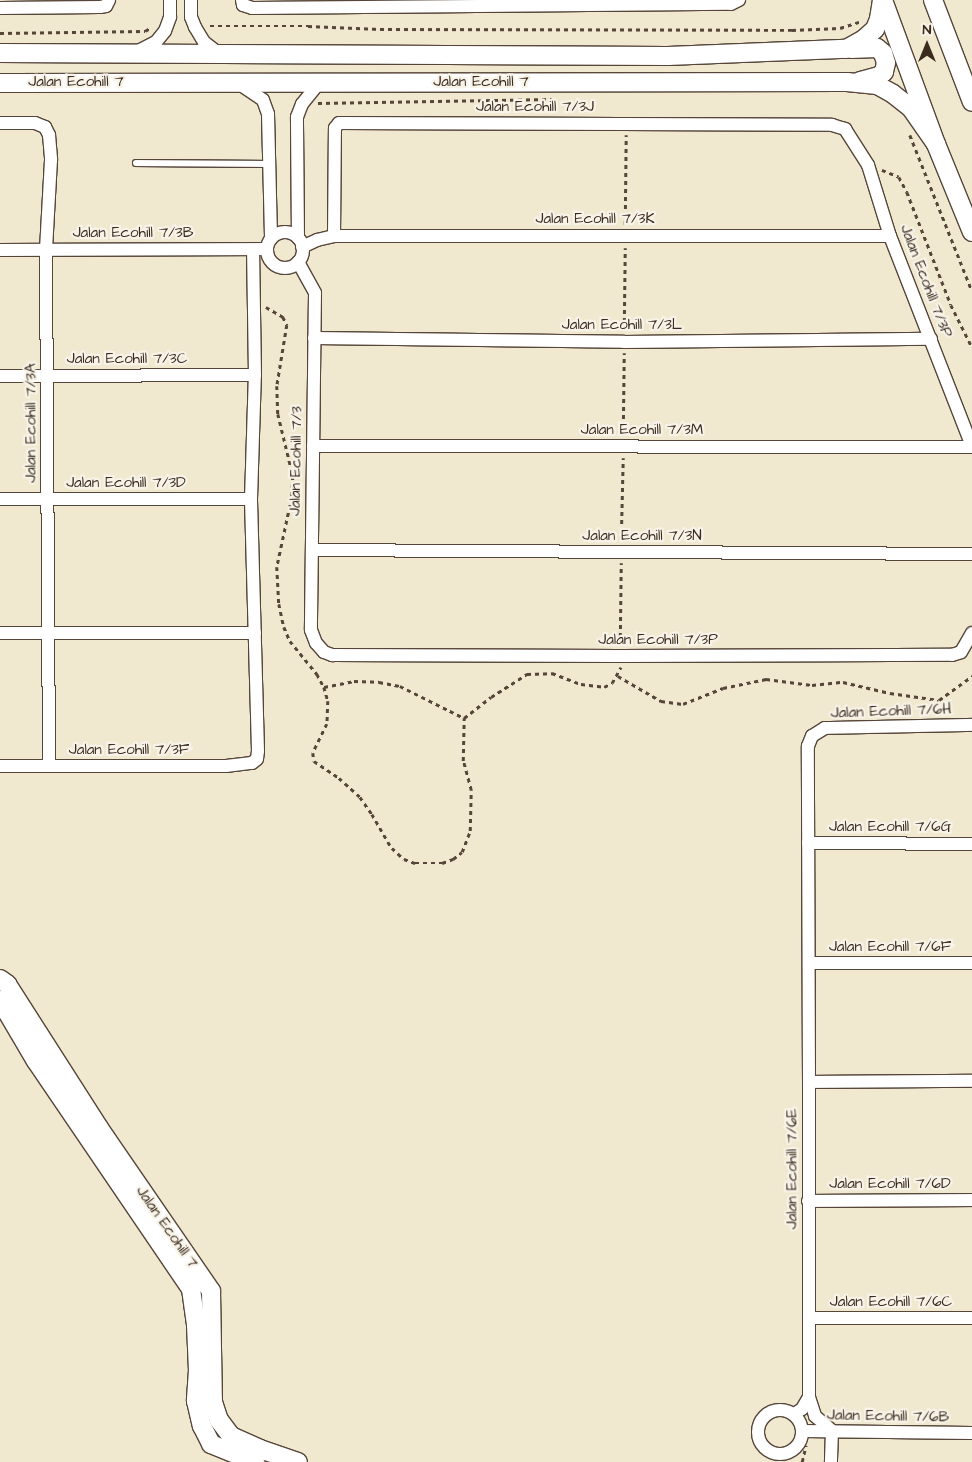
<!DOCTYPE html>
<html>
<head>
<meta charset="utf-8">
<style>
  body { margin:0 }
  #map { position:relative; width:972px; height:1462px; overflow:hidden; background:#f1e8d0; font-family:"Architects Daughter",sans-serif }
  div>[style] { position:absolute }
  .path>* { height:2.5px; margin-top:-1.25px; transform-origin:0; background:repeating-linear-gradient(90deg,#564639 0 4px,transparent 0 8px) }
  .roads { filter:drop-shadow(1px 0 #564639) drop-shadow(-1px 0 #564639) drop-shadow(0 1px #564639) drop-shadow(0 -1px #564639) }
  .lane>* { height:6px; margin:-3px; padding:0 3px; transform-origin:3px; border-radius:3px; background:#fff }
  .street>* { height:12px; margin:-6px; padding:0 6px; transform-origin:6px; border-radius:6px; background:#fff }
  .street>.ring { margin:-6px; padding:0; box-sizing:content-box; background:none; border:12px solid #fff; border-radius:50% }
  .secondary>* { height:18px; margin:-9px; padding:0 9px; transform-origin:9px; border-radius:9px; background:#fff }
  span { translate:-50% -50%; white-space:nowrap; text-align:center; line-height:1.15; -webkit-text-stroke:4.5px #f7f3e8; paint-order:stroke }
  .street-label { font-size:15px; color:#3b2a1e }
  .north { position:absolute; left:902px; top:20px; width:50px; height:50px; -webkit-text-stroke:4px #f7f3e8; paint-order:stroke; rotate:0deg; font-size:14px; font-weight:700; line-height:20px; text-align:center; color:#3b2a1e }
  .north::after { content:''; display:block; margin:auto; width:18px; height:22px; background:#3b2a1e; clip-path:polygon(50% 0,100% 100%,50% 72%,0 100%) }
</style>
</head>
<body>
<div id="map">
  <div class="path">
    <div style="left:210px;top:26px;width:98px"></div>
    <div style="left:308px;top:26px;width:72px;rotate:2.4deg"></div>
    <div style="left:380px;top:29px;width:412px;rotate:0.1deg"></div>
    <div style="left:792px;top:30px;width:48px;rotate:-2.4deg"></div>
    <div style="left:840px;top:28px;width:20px;rotate:-18deg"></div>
    <div style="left:0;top:33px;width:145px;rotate:-0.8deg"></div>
    <div style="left:145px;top:31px;width:6px;rotate:-31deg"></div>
    <div style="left:318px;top:103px;width:234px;rotate:-1deg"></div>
    <div style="left:910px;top:135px;width:168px;rotate:68.3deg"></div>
    <div style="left:882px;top:170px;width:18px;rotate:22deg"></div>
    <div style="left:899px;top:177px;width:17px;rotate:62deg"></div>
    <div style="left:907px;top:192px;width:121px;rotate:68.7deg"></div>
    <div style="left:951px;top:305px;width:47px;rotate:63.4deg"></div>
    <div style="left:625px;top:225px;width:90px;rotate:-89.4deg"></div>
    <div style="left:266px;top:307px;width:20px;rotate:30deg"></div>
    <div style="left:283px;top:317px;width:9px;rotate:63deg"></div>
    <div style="left:287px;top:325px;width:62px;rotate:99.3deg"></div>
    <div style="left:277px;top:386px;width:28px;rotate:88deg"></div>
    <div style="left:278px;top:414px;width:64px;rotate:76.4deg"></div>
    <div style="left:293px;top:476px;width:21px;rotate:93deg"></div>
    <div style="left:292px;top:497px;width:72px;rotate:102.1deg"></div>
    <div style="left:277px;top:567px;width:37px;rotate:87deg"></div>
    <div style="left:279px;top:604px;width:24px;rotate:78deg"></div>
    <div style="left:284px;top:627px;width:15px;rotate:67deg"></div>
    <div style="left:290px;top:641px;width:43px;rotate:50.7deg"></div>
    <div style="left:317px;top:674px;width:15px;rotate:62deg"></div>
    <div style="left:324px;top:687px;width:15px;rotate:74deg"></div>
    <div style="left:328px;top:701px;width:23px;rotate:92deg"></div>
    <div style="left:327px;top:724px;width:32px;rotate:116deg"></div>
    <div style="left:313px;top:753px;width:8px;rotate:83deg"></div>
    <div style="left:314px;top:761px;width:30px;rotate:34deg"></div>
    <div style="left:339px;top:778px;width:28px;rotate:42deg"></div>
    <div style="left:360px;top:797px;width:21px;rotate:55deg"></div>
    <div style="left:372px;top:814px;width:39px;rotate:60deg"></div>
    <div style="left:392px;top:848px;width:16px;rotate:43deg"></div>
    <div style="left:404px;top:859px;width:12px;rotate:20deg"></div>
    <div style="left:415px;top:863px;width:27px"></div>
    <div style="left:442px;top:863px;width:12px;rotate:-20deg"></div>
    <div style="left:453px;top:859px;width:11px;rotate:-38deg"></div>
    <div style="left:462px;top:852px;width:22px;rotate:-69deg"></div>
    <div style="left:470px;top:831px;width:41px;rotate:-88.6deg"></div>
    <div style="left:471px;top:790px;width:30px;rotate:-105deg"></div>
    <div style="left:463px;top:761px;width:43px;rotate:-88.7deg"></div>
    <div style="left:624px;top:330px;width:82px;rotate:-89.3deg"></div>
    <div style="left:623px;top:435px;width:82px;rotate:-89.3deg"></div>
    <div style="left:621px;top:540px;width:82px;rotate:-88.6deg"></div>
    <div style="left:620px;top:645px;width:82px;rotate:-89.3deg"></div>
    <div style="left:618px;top:676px;width:50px;rotate:30.2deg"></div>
    <div style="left:661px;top:701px;width:22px;rotate:8deg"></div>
    <div style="left:683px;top:704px;width:43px;rotate:-21.8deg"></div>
    <div style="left:723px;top:688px;width:44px;rotate:-11.8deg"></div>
    <div style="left:766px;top:679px;width:46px;rotate:7.4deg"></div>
    <div style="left:812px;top:685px;width:31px;rotate:-6deg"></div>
    <div style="left:843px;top:682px;width:48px;rotate:13.2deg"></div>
    <div style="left:890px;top:693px;width:49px;rotate:8.1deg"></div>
    <div style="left:939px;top:700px;width:41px;rotate:-36deg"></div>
    <div style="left:324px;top:687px;width:31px;rotate:-11deg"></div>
    <div style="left:354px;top:681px;width:25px;rotate:2deg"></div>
    <div style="left:379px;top:682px;width:21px;rotate:11deg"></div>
    <div style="left:400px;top:686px;width:72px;rotate:26.6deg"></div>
    <div style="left:464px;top:718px;width:34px;rotate:-38deg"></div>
    <div style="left:491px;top:697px;width:43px;rotate:-32.6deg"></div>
    <div style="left:527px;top:674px;width:25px;rotate:-2deg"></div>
    <div style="left:552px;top:673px;width:31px;rotate:21deg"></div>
    <div style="left:581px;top:684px;width:23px;rotate:7deg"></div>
    <div style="left:604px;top:687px;width:9px;rotate:-27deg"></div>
    <div style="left:612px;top:683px;width:18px;rotate:-61deg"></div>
    <div style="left:802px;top:1462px;width:17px;rotate:-77deg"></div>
  </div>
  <div class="roads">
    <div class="lane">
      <div style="left:136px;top:163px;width:134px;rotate:0.4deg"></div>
    </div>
    <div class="street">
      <div style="left:191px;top:0;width:17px;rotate:90deg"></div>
      <div style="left:191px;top:17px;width:11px;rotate:68deg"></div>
      <div style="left:195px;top:27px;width:17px;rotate:59deg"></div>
      <div style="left:204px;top:42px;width:18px;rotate:38deg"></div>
      <div style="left:242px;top:0;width:5px;rotate:79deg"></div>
      <div style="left:243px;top:5px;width:9px;rotate:18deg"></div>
      <div style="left:252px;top:8px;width:479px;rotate:-0.5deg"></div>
      <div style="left:731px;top:4px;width:9px;rotate:-27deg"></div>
      <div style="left:0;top:8px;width:100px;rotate:-0.6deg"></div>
      <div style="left:100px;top:7px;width:6px;rotate:-9deg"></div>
      <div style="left:106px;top:6px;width:7px;rotate:-63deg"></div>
      <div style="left:136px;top:52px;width:22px;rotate:-27deg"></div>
      <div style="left:156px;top:42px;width:14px;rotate:-51deg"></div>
      <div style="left:165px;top:31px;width:15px;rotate:-70deg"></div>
      <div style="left:170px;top:17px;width:17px;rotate:-90deg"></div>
      <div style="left:238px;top:83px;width:30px;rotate:34deg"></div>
      <div style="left:263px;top:100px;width:15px;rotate:70deg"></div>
      <div style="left:268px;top:114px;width:125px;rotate:88.6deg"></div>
      <div style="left:0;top:123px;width:35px"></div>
      <div style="left:35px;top:123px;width:11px;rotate:22deg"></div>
      <div style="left:45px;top:127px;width:9px;rotate:63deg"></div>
      <div style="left:49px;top:135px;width:25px;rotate:85deg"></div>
      <div style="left:51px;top:160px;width:90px;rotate:93.2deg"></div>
      <div style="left:46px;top:250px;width:515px;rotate:89.67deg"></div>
      <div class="ring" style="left:267px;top:232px;width:24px;height:24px"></div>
      <div style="left:334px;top:236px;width:108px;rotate:-89.5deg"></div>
      <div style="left:335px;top:128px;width:6px;rotate:-51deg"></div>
      <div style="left:339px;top:123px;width:493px;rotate:0.2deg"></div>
      <div style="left:832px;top:125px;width:14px;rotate:17deg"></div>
      <div style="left:845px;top:129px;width:43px;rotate:57.4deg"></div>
      <div style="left:868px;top:165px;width:74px;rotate:72.8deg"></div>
      <div style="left:890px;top:236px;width:225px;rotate:68.7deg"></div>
      <div style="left:298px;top:238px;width:121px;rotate:-90.5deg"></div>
      <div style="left:297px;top:117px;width:14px;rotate:-69deg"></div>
      <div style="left:302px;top:104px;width:28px;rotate:-51deg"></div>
      <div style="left:302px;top:247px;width:17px;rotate:-25deg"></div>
      <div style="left:317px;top:240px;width:17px;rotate:-13deg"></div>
      <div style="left:334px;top:236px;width:556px"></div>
      <div style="left:0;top:250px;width:267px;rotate:-0.2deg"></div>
      <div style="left:298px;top:262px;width:35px;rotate:61deg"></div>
      <div style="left:315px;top:293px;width:337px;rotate:90.7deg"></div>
      <div style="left:311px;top:630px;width:14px;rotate:69deg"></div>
      <div style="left:316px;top:643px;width:12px;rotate:48deg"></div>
      <div style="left:324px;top:652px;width:9px;rotate:21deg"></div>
      <div style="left:332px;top:655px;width:288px;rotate:0.2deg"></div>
      <div style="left:620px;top:656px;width:332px;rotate:-0.2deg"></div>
      <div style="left:952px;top:655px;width:9px;rotate:-18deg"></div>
      <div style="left:961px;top:652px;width:22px;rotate:-60deg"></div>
      <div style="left:314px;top:338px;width:310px;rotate:0.7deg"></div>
      <div style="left:624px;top:342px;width:307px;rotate:-0.6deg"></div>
      <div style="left:0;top:376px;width:255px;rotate:-0.2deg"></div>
      <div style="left:313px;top:446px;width:659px;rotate:0.09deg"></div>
      <div style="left:0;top:499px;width:251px"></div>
      <div style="left:312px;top:550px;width:660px;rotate:0.35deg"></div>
      <div style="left:0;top:633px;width:255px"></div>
      <div style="left:0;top:766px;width:226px"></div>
      <div style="left:226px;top:766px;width:26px;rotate:-7deg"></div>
      <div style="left:252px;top:763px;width:6px;rotate:-39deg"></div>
      <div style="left:257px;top:759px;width:8px;rotate:-83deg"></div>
      <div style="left:258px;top:751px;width:252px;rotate:-91.6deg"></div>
      <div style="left:251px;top:499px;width:124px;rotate:-88.2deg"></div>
      <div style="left:255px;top:375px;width:125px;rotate:-90.9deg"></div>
      <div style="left:808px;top:843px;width:164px;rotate:0.3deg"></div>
      <div style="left:809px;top:963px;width:163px"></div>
      <div style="left:809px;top:1082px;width:336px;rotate:-90.2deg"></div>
      <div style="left:808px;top:746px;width:11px;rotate:-68deg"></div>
      <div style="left:812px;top:736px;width:15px;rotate:-32deg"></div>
      <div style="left:825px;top:728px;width:147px;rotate:-1.2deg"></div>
      <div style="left:808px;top:1201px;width:164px;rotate:-0.3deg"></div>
      <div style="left:809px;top:1318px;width:163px"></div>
      <div style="left:809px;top:1397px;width:20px;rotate:72deg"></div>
      <div style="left:815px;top:1416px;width:23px;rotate:41deg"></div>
      <div style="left:832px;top:1431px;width:31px;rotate:92deg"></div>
      <div class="ring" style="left:758px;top:1410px;width:32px;height:32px"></div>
      <div style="left:794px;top:1414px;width:9px;rotate:-32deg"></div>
      <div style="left:802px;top:1409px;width:14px;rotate:-60deg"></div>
      <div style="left:809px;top:1397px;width:315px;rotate:-90deg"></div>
      <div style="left:809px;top:1082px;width:163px;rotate:-0.4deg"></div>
      <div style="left:803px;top:1431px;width:169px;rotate:0.7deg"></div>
    </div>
    <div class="secondary">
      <div style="left:883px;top:0;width:153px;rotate:69.8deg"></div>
      <div style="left:936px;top:144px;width:95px;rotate:67.8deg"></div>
      <div style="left:933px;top:0;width:109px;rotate:69.1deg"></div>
      <div style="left:851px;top:49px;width:26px;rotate:-2deg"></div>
      <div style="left:877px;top:48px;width:8px;rotate:40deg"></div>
      <div style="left:883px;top:53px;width:10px;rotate:73deg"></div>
      <div style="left:886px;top:63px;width:9px;rotate:103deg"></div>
      <div style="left:884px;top:72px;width:6px;rotate:141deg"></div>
      <div style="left:879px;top:76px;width:20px;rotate:165deg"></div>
      <div style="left:0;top:53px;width:668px;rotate:0.26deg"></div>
      <div style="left:668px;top:56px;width:178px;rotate:-2.3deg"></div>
      <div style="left:846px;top:49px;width:21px;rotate:-29deg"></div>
      <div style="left:864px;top:39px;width:15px;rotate:-42deg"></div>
      <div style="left:875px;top:29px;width:11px;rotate:-68deg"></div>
      <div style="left:879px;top:19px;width:19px;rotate:-81deg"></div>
      <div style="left:0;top:83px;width:847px;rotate:-0.07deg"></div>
      <div style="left:847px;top:82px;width:30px;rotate:6deg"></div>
      <div style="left:877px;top:85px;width:18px;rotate:29deg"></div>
      <div style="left:893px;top:94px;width:23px;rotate:38deg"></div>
      <div style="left:911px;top:108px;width:44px;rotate:55.2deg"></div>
      <div style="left:0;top:979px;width:9px;rotate:36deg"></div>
      <div style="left:7px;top:984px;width:171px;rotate:57.4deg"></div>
      <div style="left:99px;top:1128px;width:198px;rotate:55.5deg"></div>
      <div style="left:211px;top:1291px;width:111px;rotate:89deg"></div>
      <div style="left:213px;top:1402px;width:19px;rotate:72deg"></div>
      <div style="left:219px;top:1420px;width:20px;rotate:53deg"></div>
      <div style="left:231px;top:1436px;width:32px;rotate:24deg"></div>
      <div style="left:260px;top:1449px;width:40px;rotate:18.9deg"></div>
      <div style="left:0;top:1000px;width:71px;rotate:59.5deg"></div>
      <div style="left:36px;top:1061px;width:276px;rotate:55.8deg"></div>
      <div style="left:191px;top:1289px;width:36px;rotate:82deg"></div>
      <div style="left:196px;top:1325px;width:45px;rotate:87.5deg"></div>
      <div style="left:198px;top:1370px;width:31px;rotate:94deg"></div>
      <div style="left:196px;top:1401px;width:26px;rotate:77deg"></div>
      <div style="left:202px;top:1426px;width:20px;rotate:63deg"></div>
      <div style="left:211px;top:1444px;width:48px;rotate:22.2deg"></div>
    </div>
  </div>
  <div class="street-label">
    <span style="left:76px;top:82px">Jalan Ecohill 7</span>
    <span style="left:481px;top:82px">Jalan Ecohill 7</span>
    <span style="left:535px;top:107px">Jalan Ecohill 7/3J</span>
    <span style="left:595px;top:219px">Jalan Ecohill 7/3K</span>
    <span style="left:133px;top:233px">Jalan Ecohill 7/3B</span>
    <span style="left:926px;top:281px;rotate:69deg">Jalan Ecohill 7/3P</span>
    <span style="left:622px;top:325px">Jalan Ecohill 7/3L</span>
    <span style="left:127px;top:359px">Jalan Ecohill 7/3C</span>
    <span style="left:31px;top:423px;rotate:-90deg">Jalan Ecohill 7/3A</span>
    <span style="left:642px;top:430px">Jalan Ecohill 7/3M</span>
    <span style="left:296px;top:461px;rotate:-89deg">Jalan Ecohill 7/3</span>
    <span style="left:126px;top:483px">Jalan Ecohill 7/3D</span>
    <span style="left:642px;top:536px">Jalan Ecohill 7/3N</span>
    <span style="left:658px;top:640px">Jalan Ecohill 7/3P</span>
    <span style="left:891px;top:711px;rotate:-2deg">Jalan Ecohill 7/6H</span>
    <span style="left:129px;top:750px">Jalan Ecohill 7/3F</span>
    <span style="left:890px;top:827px">Jalan Ecohill 7/6G</span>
    <span style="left:890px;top:947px">Jalan Ecohill 7/6F</span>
    <span style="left:792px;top:1169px;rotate:-90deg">Jalan Ecohill 7/6E</span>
    <span style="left:890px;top:1184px">Jalan Ecohill 7/6D</span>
    <span style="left:167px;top:1227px;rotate:55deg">Jalan Ecohill 7</span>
    <span style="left:891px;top:1302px">Jalan Ecohill 7/6C</span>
    <span style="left:888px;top:1416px;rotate:1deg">Jalan Ecohill 7/6B</span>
  </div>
  <div class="north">N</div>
</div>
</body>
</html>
